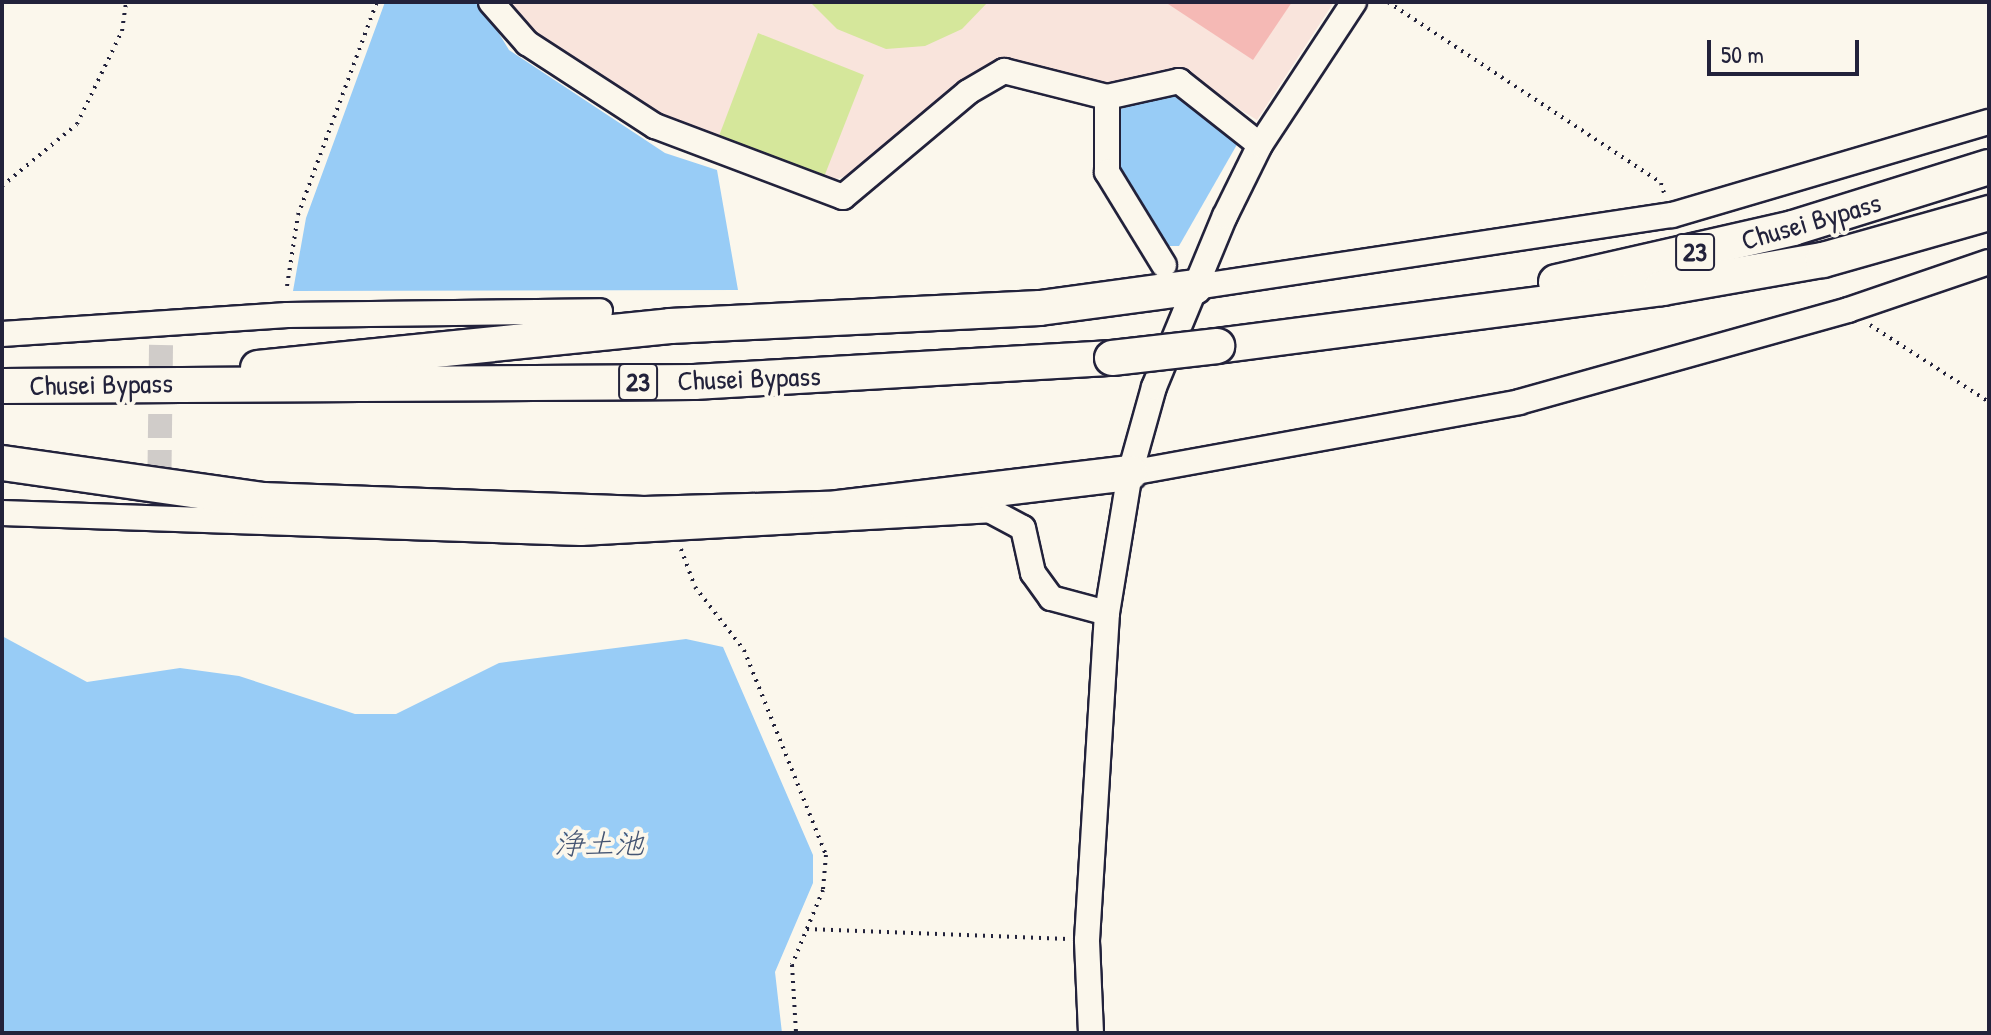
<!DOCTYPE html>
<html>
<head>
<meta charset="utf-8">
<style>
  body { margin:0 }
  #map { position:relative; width:1991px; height:1035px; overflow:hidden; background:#fbf7ec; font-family:"Patrick Hand","Klee One",sans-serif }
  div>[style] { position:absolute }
  .built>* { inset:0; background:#f9e4dc }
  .green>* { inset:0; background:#d5e79b }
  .water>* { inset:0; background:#98ccf6 }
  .building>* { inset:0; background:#f5b9b5 }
  .minor-tunnel>* { height:24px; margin-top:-12px; transform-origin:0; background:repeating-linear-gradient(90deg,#d0ccc9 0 24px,transparent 0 36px) }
  .path>* { height:4px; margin-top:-2px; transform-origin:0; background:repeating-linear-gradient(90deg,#22223b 0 2px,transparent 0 8px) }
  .roads { filter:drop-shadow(2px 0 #22223b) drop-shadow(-2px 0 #22223b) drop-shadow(0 2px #22223b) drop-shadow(0 -2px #22223b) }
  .minor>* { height:24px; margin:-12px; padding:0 12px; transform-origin:12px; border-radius:12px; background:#fbf7ec }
  .highway>* { height:34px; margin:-17px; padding:0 17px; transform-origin:17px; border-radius:17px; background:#fbf7ec }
  .bridges { filter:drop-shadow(2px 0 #22223b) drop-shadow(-2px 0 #22223b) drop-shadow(0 2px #22223b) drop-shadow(0 -2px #22223b) }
  .highway-bridge>* { height:34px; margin:-17px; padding:0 17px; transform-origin:17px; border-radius:17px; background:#fbf7ec }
  span { translate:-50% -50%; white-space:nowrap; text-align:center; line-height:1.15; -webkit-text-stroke:8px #fbf7ec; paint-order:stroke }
  .shield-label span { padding:2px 6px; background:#fbf7ec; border:2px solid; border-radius:6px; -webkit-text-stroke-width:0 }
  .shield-label { font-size:26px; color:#22223b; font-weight:700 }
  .street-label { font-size:28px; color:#22223b }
  .water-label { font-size:30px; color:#455573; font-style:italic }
  .frame { position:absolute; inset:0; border:4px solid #22223b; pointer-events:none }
  .scale { position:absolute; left:1707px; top:40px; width:152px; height:36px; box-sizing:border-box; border:4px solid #22223b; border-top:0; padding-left:10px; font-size:24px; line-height:28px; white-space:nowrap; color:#22223b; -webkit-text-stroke:6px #fbf7ec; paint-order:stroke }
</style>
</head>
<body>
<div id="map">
  <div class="built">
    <div style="clip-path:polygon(506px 2px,1334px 2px,1257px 120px,1178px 71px,1116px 88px,1002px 62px,969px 77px,854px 174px,828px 181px,664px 116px,529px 30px)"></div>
  </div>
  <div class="green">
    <div style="clip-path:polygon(810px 2px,988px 2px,962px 29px,925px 46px,886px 49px,837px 29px)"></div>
    <div style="clip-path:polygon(758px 33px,864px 75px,824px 177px,719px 136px)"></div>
  </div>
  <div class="water">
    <div style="clip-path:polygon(385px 2px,480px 2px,509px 50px,665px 153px,717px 170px,738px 290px,293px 291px,306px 218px)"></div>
    <div style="clip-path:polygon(1170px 94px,1186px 96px,1239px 141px,1179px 246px,1167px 246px,1115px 160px,1117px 110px)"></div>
    <div style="clip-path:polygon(2px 636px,87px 682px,180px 668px,239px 676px,355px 714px,396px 714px,499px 663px,686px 639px,723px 647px,813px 855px,813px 883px,775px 972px,782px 1033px,2px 1033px)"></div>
  </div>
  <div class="building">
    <div style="clip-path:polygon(1165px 2px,1292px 2px,1253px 60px)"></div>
  </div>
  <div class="minor-tunnel">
    <div style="left:159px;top:510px;width:165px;rotate:-89.3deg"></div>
  </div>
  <div class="path">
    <div style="left:1388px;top:2px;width:328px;rotate:33.5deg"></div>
    <div style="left:1661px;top:183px;width:10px;rotate:73deg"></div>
    <div style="left:2px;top:186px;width:97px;rotate:-39.6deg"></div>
    <div style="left:77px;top:124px;width:103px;rotate:-64.2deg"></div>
    <div style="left:122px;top:31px;width:29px;rotate:-82deg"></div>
    <div style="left:287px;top:286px;width:72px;rotate:-81.2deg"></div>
    <div style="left:298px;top:215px;width:227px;rotate:-69.7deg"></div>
    <div style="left:1870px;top:325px;width:142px;rotate:32.9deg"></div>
    <div style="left:681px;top:549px;width:40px;rotate:69.8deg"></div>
    <div style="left:695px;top:587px;width:80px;rotate:52.1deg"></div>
    <div style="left:744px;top:650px;width:221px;rotate:68.2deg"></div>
    <div style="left:826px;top:855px;width:35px;rotate:95deg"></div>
    <div style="left:823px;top:890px;width:81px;rotate:112.5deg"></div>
    <div style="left:792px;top:965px;width:68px;rotate:86.6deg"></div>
    <div style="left:807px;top:929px;width:261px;rotate:2.2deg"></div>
  </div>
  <div class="roads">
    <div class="minor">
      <div style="left:491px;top:2px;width:55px;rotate:48.7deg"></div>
      <div style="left:527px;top:43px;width:153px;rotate:33deg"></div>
      <div style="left:655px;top:126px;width:201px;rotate:20.7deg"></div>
      <div style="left:843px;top:197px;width:163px;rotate:-40deg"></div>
      <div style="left:968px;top:92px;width:42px;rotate:-30.3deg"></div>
      <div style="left:1004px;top:71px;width:106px;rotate:14.2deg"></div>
      <div style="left:1107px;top:97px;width:74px;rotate:-12.5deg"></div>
      <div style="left:1179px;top:81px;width:103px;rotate:38.3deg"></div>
      <div style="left:1107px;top:97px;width:75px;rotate:90deg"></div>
      <div style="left:1107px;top:172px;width:109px;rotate:58.5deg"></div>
      <div style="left:1195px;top:287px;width:482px;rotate:-8.6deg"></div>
      <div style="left:1672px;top:215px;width:330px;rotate:-16.4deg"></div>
      <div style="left:2px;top:334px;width:286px;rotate:-3.8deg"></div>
      <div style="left:287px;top:315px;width:313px;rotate:-0.7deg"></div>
      <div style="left:1130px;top:473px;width:395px;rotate:-10.3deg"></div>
      <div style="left:1519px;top:402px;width:342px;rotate:-15.6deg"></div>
      <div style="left:1848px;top:310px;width:149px;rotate:-18.8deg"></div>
      <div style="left:2px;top:513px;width:579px;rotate:1.98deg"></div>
      <div style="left:581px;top:533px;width:409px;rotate:-3.2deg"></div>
      <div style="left:989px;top:510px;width:38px;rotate:28deg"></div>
      <div style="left:1023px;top:528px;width:46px;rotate:77.5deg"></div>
      <div style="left:1033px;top:573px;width:31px;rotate:54deg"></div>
      <div style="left:1051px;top:598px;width:58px;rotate:15deg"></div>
      <div style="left:1091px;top:1033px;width:93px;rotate:-92.5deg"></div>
      <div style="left:1087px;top:940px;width:328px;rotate:-86.5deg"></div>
      <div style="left:1107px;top:613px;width:142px;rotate:-80.7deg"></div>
      <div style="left:1130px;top:473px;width:89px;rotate:-74.4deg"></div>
      <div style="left:1154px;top:387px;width:185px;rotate:-67.5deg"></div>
      <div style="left:1225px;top:216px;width:79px;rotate:-63.8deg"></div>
      <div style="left:1260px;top:145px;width:171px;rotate:-56.7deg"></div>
    </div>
    <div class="highway">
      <div style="left:1556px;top:282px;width:243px;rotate:-12.8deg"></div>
      <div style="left:1793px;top:228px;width:205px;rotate:-17.3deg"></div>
      <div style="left:1217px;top:346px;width:449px;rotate:-7.4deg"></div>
      <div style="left:1662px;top:288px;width:163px;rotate:-9.9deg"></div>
      <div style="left:1823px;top:260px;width:173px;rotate:-15.8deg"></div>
      <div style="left:258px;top:368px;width:414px;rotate:-5.8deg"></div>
      <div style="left:670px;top:326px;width:370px;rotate:-2.8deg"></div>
      <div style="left:1040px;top:308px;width:156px;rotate:-7.7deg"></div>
      <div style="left:2px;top:386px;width:692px;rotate:-0.33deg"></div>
      <div style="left:694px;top:382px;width:419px;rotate:-3.3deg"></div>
      <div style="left:2px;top:463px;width:263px;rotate:8.1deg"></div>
      <div style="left:262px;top:500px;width:382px;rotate:2.1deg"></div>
      <div style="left:644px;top:514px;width:184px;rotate:-1.6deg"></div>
      <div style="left:828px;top:509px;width:304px;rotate:-6.8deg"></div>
    </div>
  </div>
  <div class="bridges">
    <div class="highway-bridge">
      <div style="left:1112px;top:358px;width:106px;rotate:-6.5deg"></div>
    </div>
  </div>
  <div class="shield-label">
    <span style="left:1695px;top:252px">23</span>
    <span style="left:638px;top:382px">23</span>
  </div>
  <div class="street-label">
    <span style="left:1811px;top:221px;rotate:-16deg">Chusei Bypass</span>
    <span style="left:749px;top:378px;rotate:-2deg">Chusei Bypass</span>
    <span style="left:101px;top:384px;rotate:-1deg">Chusei Bypass</span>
  </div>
  <div class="water-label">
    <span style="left:599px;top:843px">浄土池</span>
  </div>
  <div class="frame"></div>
  <div class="scale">50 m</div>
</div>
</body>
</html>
